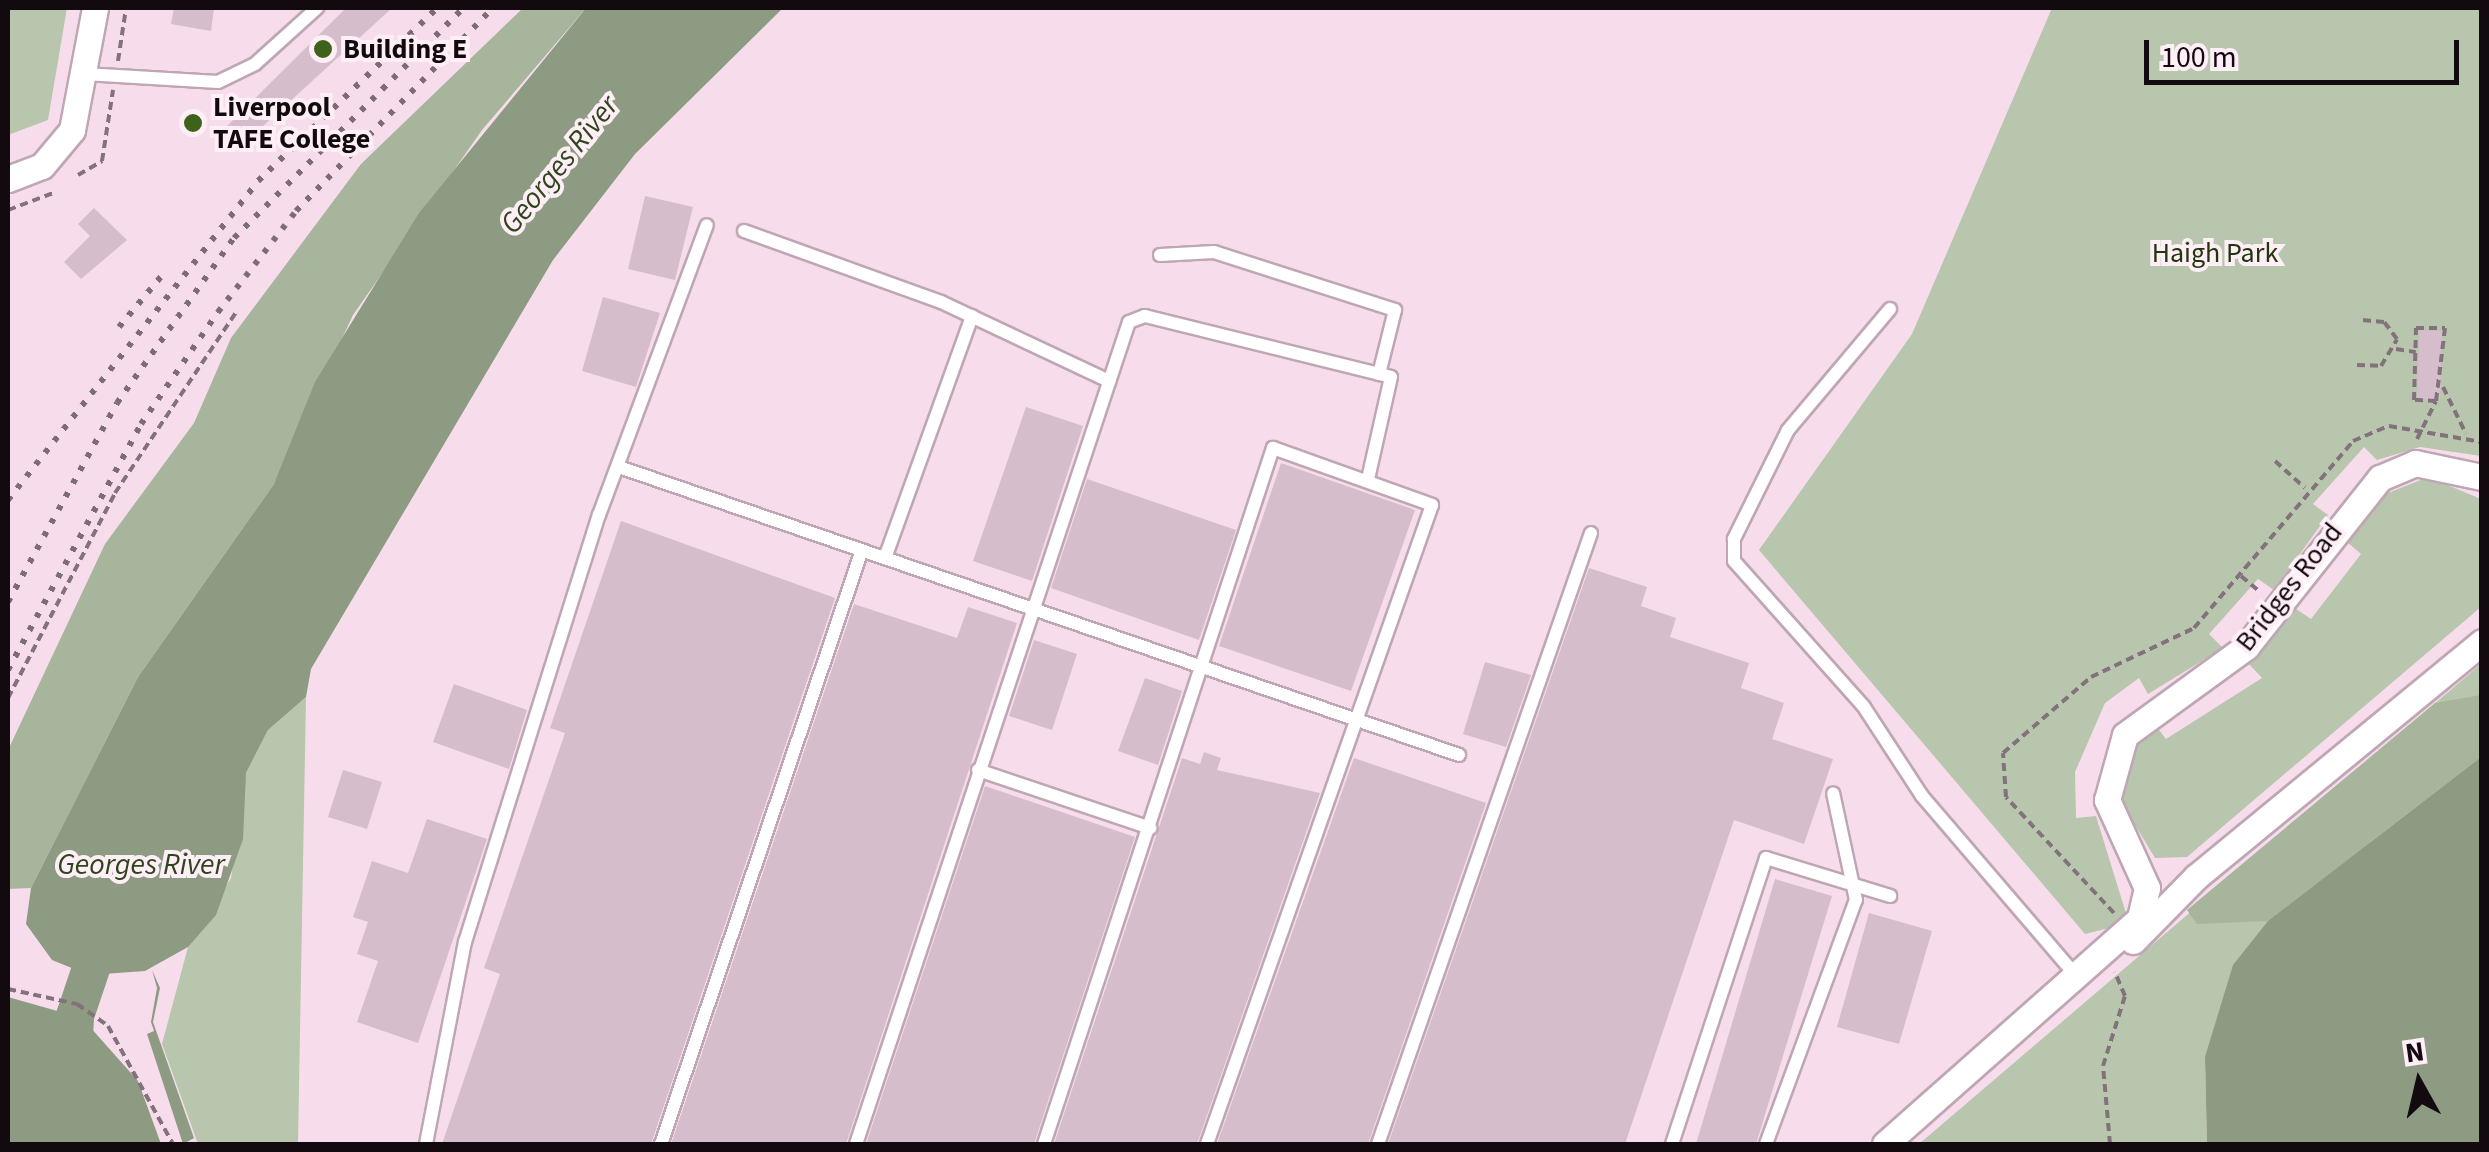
<!DOCTYPE html>
<html>
<head>
<meta charset="utf-8">
<style>
  body { margin:0 }
  #map { position:relative; width:2489px; height:1152px; overflow:hidden; background:#f7ddec; font-family:"Source Sans 3",sans-serif }
  div>[style] { position:absolute }
  .green>* { inset:0; background:#b7c6ad }
  .forest>* { inset:0; background:#a6b59b }
  .water>* { inset:0; background:#8c9b81 }
  .river>* { height:38px; margin:-19px; padding:0 19px; transform-origin:19px; border-radius:19px; background:#8c9b81 }
  .building>* { inset:0; background:#d6bdcb }
  .path>* { height:4px; margin-top:-2px; transform-origin:0; background:repeating-linear-gradient(90deg,#83717b 0 8px,transparent 0 13px) }
  .roads { filter:drop-shadow(2px 0 #bfa6b4) drop-shadow(-2px 0 #bfa6b4) drop-shadow(0 2px #bfa6b4) drop-shadow(0 -2px #bfa6b4) }
  .service>* { height:12px; margin:-6px; padding:0 6px; transform-origin:6px; border-radius:6px; background:#fff }
  .minor>* { height:25px; margin:-12.5px; padding:0 12.5px; transform-origin:12.5px; border-radius:12.5px; background:#fff }
  .rail>* { height:6px; margin-top:-3px; transform-origin:0; background:repeating-linear-gradient(90deg,#7d6c75 0 5px,transparent 0 15px) }
  .dots>* { width:28px; height:28px; translate:-50% -50%; box-sizing:border-box; border:5px solid #feeef6; border-radius:50% }
  span { translate:-50% -50%; white-space:nowrap; text-align:center; line-height:1.15; -webkit-text-stroke:8px #feeef6; paint-order:stroke }
  .poi-label { font-size:28px; color:#130a0f; font-weight:700 }
  .left { translate:0 -50%; text-align:left }
  .park-label { font-size:28px; color:#21360c }
  .street-label { font-size:28px; color:#130a0f }
  .water-label { font-size:30px; color:#2f451c; font-style:italic }
  .frame { position:absolute; inset:0; border:10px solid #130a0f; pointer-events:none }
  .north { position:absolute; left:2369px; top:1032px; width:100px; height:100px; -webkit-text-stroke:8px #feeef6; paint-order:stroke; rotate:352deg; font-size:28px; font-weight:700; line-height:40px; text-align:center; color:#130a0f }
  .north::after { content:''; display:block; margin:auto; width:35px; height:45px; background:#130a0f; clip-path:polygon(50% 0,100% 100%,50% 72%,0 100%) }
  .scale { position:absolute; left:2144px; top:40px; width:315px; height:45px; box-sizing:border-box; border:5px solid #130a0f; border-top:0; padding-left:12px; font-size:30px; line-height:35px; white-space:nowrap; color:#130a0f; -webkit-text-stroke:8px #feeef6; paint-order:stroke }
</style>
</head>
<body>
<div id="map">
  <div class="green">
    <div style="clip-path:polygon(8px 8px,67px 8px,48px 120px,8px 135px)"></div>
    <div style="clip-path:polygon(2052px 8px,2481px 8px,2481px 456px,2420px 447px,2377px 460px,2364px 447px,2313px 504px,2328px 515px,2274px 590px,2258px 579px,2209px 634px,2223px 648px,2148px 694px,2139px 678px,2105px 703px,2075px 772px,2076px 818px,2096px 816px,2129px 923px,2085px 934px,1759px 550px,1912px 334px)"></div>
    <div style="clip-path:polygon(2428px 477px,2481px 499px,2481px 607px,2187px 857px,2155px 858px,2118px 797px,2123px 758px,2156px 726px,2166px 739px,2262px 678px,2248px 663px,2296px 609px,2311px 619px,2361px 554px,2346px 541px,2383px 495px)"></div>
    <div style="clip-path:polygon(2481px 664px,2481px 757px,2374px 837px,2205px 1057px,2207px 1144px,1919px 1144px)"></div>
    <div style="clip-path:polygon(306px 697px,298px 1144px,198px 1144px,162px 1044px,188px 947px,231px 878px,246px 773px,268px 730px)"></div>
  </div>
  <div class="forest">
    <div style="clip-path:polygon(523px 8px,586px 8px,482px 130px,353px 315px,274px 484px,138px 677px,31px 888px,8px 889px,8px 750px,105px 544px,194px 423px,231px 338px,361px 164px)"></div>
    <div style="clip-path:polygon(2481px 695px,2481px 757px,2268px 921px,2197px 924px,2187px 910px,2435px 703px)"></div>
  </div>
  <div class="water">
    <div style="clip-path:polygon(586px 8px,783px 8px,635px 154px,553px 260px,311px 669px,306px 697px,268px 730px,246px 773px,243px 839px,216px 915px,188px 947px,145px 971px,89px 975px,52px 960px,26px 924px,31px 888px,138px 677px,274px 484px,315px 382px,419px 213px)"></div>
    <div style="clip-path:polygon(2481px 757px,2481px 1144px,2207px 1144px,2205px 1057px,2233px 965px,2268px 921px)"></div>
    <div style="clip-path:polygon(152px 970px,160px 988px,153px 1022px,194px 1138px,183px 1144px,147px 1034px,154px 1031px,151px 1022px,157px 988px)"></div>
    <div style="clip-path:polygon(8px 997px,82px 1018px,138px 1081px,161px 1144px,8px 1144px)"></div>
  </div>
  <div class="river">
    <div style="left:69px;top:1144px;width:128px;rotate:-87.3deg"></div>
    <div style="left:75px;top:1016px;width:94px;rotate:-71.4deg"></div>
  </div>
  <div class="building">
    <div style="clip-path:polygon(174px 8px,214px 8px,211px 31px,171px 24px)"></div>
    <div style="clip-path:polygon(346px 8px,392px 8px,238px 149px,221px 132px)"></div>
    <div style="clip-path:polygon(645px 196px,693px 207px,675px 280px,628px 269px)"></div>
    <div style="clip-path:polygon(94px 208px,127px 240px,81px 279px,64px 262px,90px 236px,78px 224px)"></div>
    <div style="clip-path:polygon(603px 297px,660px 313px,636px 387px,582px 371px)"></div>
    <div style="clip-path:polygon(2419px 330px,2442px 331px,2440px 399px,2417px 399px)"></div>
    <div style="clip-path:polygon(1026px 407px,1083px 426px,1032px 581px,973px 561px)"></div>
    <div style="clip-path:polygon(1281px 463px,1415px 510px,1351px 691px,1219px 646px)"></div>
    <div style="clip-path:polygon(1087px 479px,1236px 530px,1199px 640px,1051px 588px)"></div>
    <div style="clip-path:polygon(621px 521px,835px 598px,651px 1144px,442px 1144px,500px 974px,484px 968px,565px 733px,550px 728px)"></div>
    <div style="clip-path:polygon(1589px 568px,1647px 587px,1641px 606px,1676px 618px,1670px 637px,1749px 663px,1741px 688px,1784px 703px,1772px 739px,1833px 759px,1804px 844px,1734px 820px,1625px 1144px,1388px 1144px)"></div>
    <div style="clip-path:polygon(854px 604px,957px 638px,968px 607px,1017px 623px,846px 1144px,671px 1144px)"></div>
    <div style="clip-path:polygon(1034px 640px,1077px 654px,1052px 730px,1009px 716px)"></div>
    <div style="clip-path:polygon(1485px 662px,1531px 675px,1506px 747px,1463px 734px)"></div>
    <div style="clip-path:polygon(1145px 678px,1182px 691px,1158px 765px,1118px 751px)"></div>
    <div style="clip-path:polygon(454px 684px,527px 710px,509px 769px,433px 742px)"></div>
    <div style="clip-path:polygon(1204px 752px,1221px 758px,1217px 770px,1320px 793px,1197px 1144px,1054px 1144px,1182px 758px,1200px 764px)"></div>
    <div style="clip-path:polygon(1354px 758px,1486px 803px,1368px 1144px,1217px 1144px)"></div>
    <div style="clip-path:polygon(343px 770px,382px 782px,367px 829px,328px 817px)"></div>
    <div style="clip-path:polygon(985px 786px,1135px 837px,1034px 1144px,866px 1144px)"></div>
    <div style="clip-path:polygon(427px 819px,487px 839px,418px 1043px,357px 1022px,378px 961px,357px 954px,368px 922px,353px 917px,372px 861px,408px 873px)"></div>
    <div style="clip-path:polygon(1775px 879px,1832px 896px,1756px 1144px,1696px 1144px)"></div>
    <div style="clip-path:polygon(1869px 913px,1932px 931px,1899px 1044px,1837px 1027px)"></div>
  </div>
  <div class="path">
    <div style="left:118px;top:61px;width:54px;rotate:-81.4deg"></div>
    <div style="left:78px;top:175px;width:28px;rotate:-30deg"></div>
    <div style="left:102px;top:161px;width:72px;rotate:-81.2deg"></div>
    <div style="left:8px;top:210px;width:48px;rotate:-20.7deg"></div>
    <div style="left:2396px;top:349px;width:20px;rotate:9deg"></div>
    <div style="left:2357px;top:365px;width:24px;rotate:2deg"></div>
    <div style="left:2381px;top:366px;width:31px;rotate:-59deg"></div>
    <div style="left:2397px;top:339px;width:21px;rotate:-127deg"></div>
    <div style="left:2384px;top:322px;width:25px;rotate:-175deg"></div>
    <div style="left:2443px;top:387px;width:52px;rotate:63.9deg"></div>
    <div style="left:2417px;top:439px;width:42px;rotate:-63.4deg"></div>
    <div style="left:2436px;top:401px;width:22px;rotate:-177deg"></div>
    <div style="left:2414px;top:400px;width:72px;rotate:-88.4deg"></div>
    <div style="left:2416px;top:328px;width:29px"></div>
    <div style="left:2445px;top:328px;width:74px;rotate:97deg"></div>
    <div style="left:2275px;top:461px;width:40px;rotate:42deg"></div>
    <div style="left:2241px;top:576px;width:25px;rotate:40deg"></div>
    <div style="left:8px;top:698px;width:231px;rotate:-62.4deg"></div>
    <div style="left:115px;top:493px;width:219px;rotate:-56.2deg"></div>
    <div style="left:2114px;top:913px;width:158px;rotate:-133deg"></div>
    <div style="left:2006px;top:797px;width:44px;rotate:-93.9deg"></div>
    <div style="left:2003px;top:753px;width:116px;rotate:-40.8deg"></div>
    <div style="left:2091px;top:677px;width:114px;rotate:-25.4deg"></div>
    <div style="left:2194px;top:628px;width:245px;rotate:-49.6deg"></div>
    <div style="left:2353px;top:441px;width:39px;rotate:-23deg"></div>
    <div style="left:2389px;top:426px;width:94px;rotate:9.8deg"></div>
    <div style="left:8px;top:989px;width:71px;rotate:12.3deg"></div>
    <div style="left:77px;top:1004px;width:38px;rotate:35deg"></div>
    <div style="left:108px;top:1026px;width:135px;rotate:61.2deg"></div>
    <div style="left:2110px;top:1144px;width:78px;rotate:-95.1deg"></div>
    <div style="left:2103px;top:1066px;width:73px;rotate:-72.6deg"></div>
    <div style="left:2125px;top:996px;width:26px;rotate:-113deg"></div>
  </div>
  <div class="roads">
    <div class="service">
      <div style="left:85px;top:74px;width:133px;rotate:3.4deg"></div>
      <div style="left:218px;top:82px;width:41px;rotate:-25.9deg"></div>
      <div style="left:255px;top:64px;width:84px;rotate:-42.1deg"></div>
      <div style="left:744px;top:231px;width:209px;rotate:19.8deg"></div>
      <div style="left:941px;top:302px;width:186px;rotate:25.2deg"></div>
      <div style="left:1160px;top:255px;width:54px;rotate:-3.2deg"></div>
      <div style="left:1214px;top:252px;width:190px;rotate:17.8deg"></div>
      <div style="left:1395px;top:310px;width:66px;rotate:104deg"></div>
      <div style="left:1890px;top:309px;width:158px;rotate:130.1deg"></div>
      <div style="left:1788px;top:430px;width:122px;rotate:116.4deg"></div>
      <div style="left:1734px;top:539px;width:22px;rotate:90deg"></div>
      <div style="left:1734px;top:561px;width:195px;rotate:48.3deg"></div>
      <div style="left:1864px;top:707px;width:106px;rotate:56.9deg"></div>
      <div style="left:1922px;top:796px;width:238px;rotate:49.4deg"></div>
      <div style="left:619px;top:467px;width:888px;rotate:18.92deg"></div>
      <div style="left:885px;top:558px;width:257px;rotate:-70.2deg"></div>
      <div style="left:978px;top:770px;width:182px;rotate:18.6deg"></div>
      <div style="left:426px;top:1144px;width:206px;rotate:-79.1deg"></div>
      <div style="left:465px;top:942px;width:448px;rotate:-72.6deg"></div>
      <div style="left:599px;top:515px;width:309px;rotate:-69.6deg"></div>
      <div style="left:661px;top:1144px;width:627px;rotate:-71.31deg"></div>
      <div style="left:856px;top:1144px;width:866px;rotate:-71.63deg"></div>
      <div style="left:1129px;top:322px;width:17px;rotate:-21deg"></div>
      <div style="left:1145px;top:316px;width:253px;rotate:13.9deg"></div>
      <div style="left:1391px;top:377px;width:105px;rotate:102.7deg"></div>
      <div style="left:1044px;top:1144px;width:733px;rotate:-71.79deg"></div>
      <div style="left:1273px;top:448px;width:169px;rotate:19.7deg"></div>
      <div style="left:1432px;top:505px;width:677px;rotate:109.4deg"></div>
      <div style="left:1378px;top:1144px;width:647px;rotate:-70.78deg"></div>
      <div style="left:1672px;top:1144px;width:301px;rotate:-71.8deg"></div>
      <div style="left:1766px;top:858px;width:130px;rotate:17deg"></div>
      <div style="left:1766px;top:1144px;width:260px;rotate:-69.8deg"></div>
      <div style="left:1856px;top:900px;width:109px;rotate:-102.1deg"></div>
    </div>
    <div class="minor">
      <div style="left:8px;top:179px;width:36px;rotate:-21deg"></div>
      <div style="left:42px;top:166px;width:47px;rotate:-50.2deg"></div>
      <div style="left:72px;top:130px;width:124px;rotate:-79.3deg"></div>
      <div style="left:2133px;top:941px;width:90px;rotate:-45.5deg"></div>
      <div style="left:2196px;top:877px;width:370px;rotate:-39.4deg"></div>
      <div style="left:1885px;top:1144px;width:341px;rotate:-41.5deg"></div>
      <div style="left:2140px;top:918px;width:31px;rotate:-77deg"></div>
      <div style="left:2147px;top:888px;width:97px;rotate:-114.4deg"></div>
      <div style="left:2107px;top:800px;width:67px;rotate:-74.5deg"></div>
      <div style="left:2125px;top:735px;width:150px;rotate:-36deg"></div>
      <div style="left:2246px;top:647px;width:216px;rotate:-51.6deg"></div>
      <div style="left:2380px;top:478px;width:38px;rotate:-23deg"></div>
      <div style="left:2415px;top:463px;width:68px;rotate:11.8deg"></div>
    </div>
  </div>
  <div class="rail">
    <div style="left:119px;top:327px;width:70px;rotate:-50.2deg"></div>
    <div style="left:8px;top:500px;width:405px;rotate:-51.9deg"></div>
    <div style="left:258px;top:181px;width:249px;rotate:-44deg"></div>
    <div style="left:8px;top:602px;width:227px;rotate:-61.3deg"></div>
    <div style="left:117px;top:403px;width:202px;rotate:-54.7deg"></div>
    <div style="left:234px;top:238px;width:325px;rotate:-45.1deg"></div>
    <div style="left:8px;top:670px;width:280px;rotate:-61.6deg"></div>
    <div style="left:141px;top:424px;width:136px;rotate:-55.5deg"></div>
    <div style="left:218px;top:312px;width:128px;rotate:-52.3deg"></div>
    <div style="left:296px;top:211px;width:283px;rotate:-45.9deg"></div>
  </div>
  <div class="dots">
    <div style="left:323px;top:49px;background:#3f621a"></div>
    <div style="left:193px;top:123px;background:#3f621a"></div>
  </div>
  <div class="poi-label">
    <span class="left" style="left:343px;top:49px">Building E</span>
    <span class="left" style="left:213px;top:123px">Liverpool<br>TAFE College</span>
  </div>
  <div class="park-label">
    <span style="left:2215px;top:253px">Haigh Park</span>
  </div>
  <div class="street-label">
    <span style="left:2289px;top:587px;rotate:-52deg">Bridges Road</span>
  </div>
  <div class="water-label">
    <span style="left:560px;top:165px;rotate:-51deg">Georges River</span>
    <span style="left:141px;top:865px">Georges River</span>
  </div>
  <div class="frame"></div>
  <div class="north">N</div>
  <div class="scale">100 m</div>
</div>
</body>
</html>
